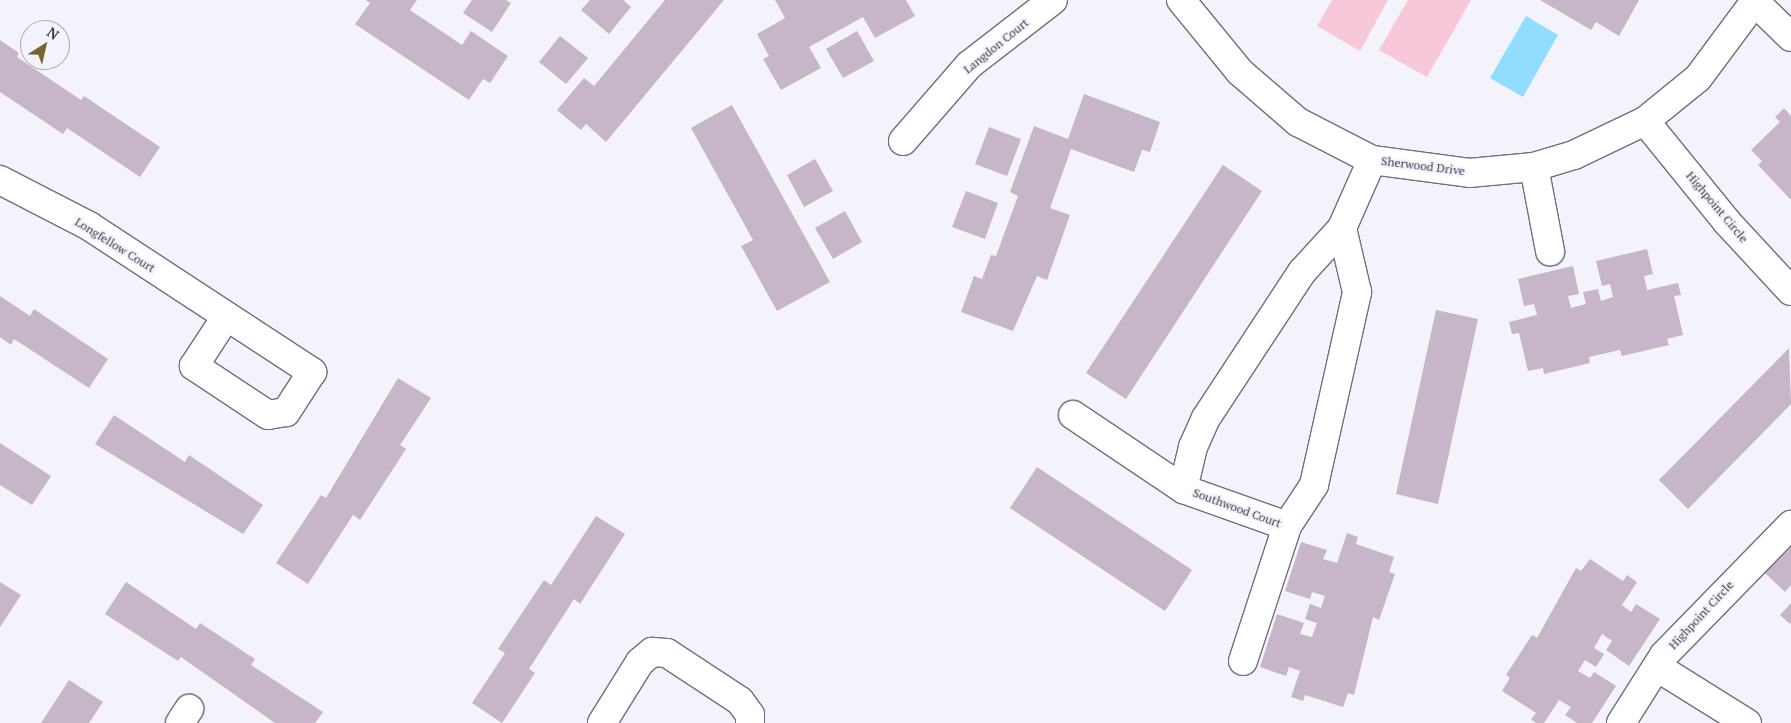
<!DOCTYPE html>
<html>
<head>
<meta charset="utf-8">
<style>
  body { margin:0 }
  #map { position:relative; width:1791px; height:723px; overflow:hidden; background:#f4f3fc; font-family:"PT Serif",serif }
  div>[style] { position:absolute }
  .green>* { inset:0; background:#f6c8d9 }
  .water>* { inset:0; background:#91ddff }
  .building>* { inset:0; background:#c6b6c8 }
  .roads { filter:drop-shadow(1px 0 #706e81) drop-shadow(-1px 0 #706e81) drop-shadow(0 1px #706e81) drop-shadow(0 -1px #706e81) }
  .minor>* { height:28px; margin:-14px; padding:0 14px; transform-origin:14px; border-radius:14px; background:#fff }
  span { translate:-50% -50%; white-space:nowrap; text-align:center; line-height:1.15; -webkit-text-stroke:4.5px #f4f3fc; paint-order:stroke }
  .street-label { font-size:12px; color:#3d3c45 }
  .north { position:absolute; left:20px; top:20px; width:50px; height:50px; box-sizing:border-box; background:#f4f3fc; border:1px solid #abaab3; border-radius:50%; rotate:35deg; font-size:14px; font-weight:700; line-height:20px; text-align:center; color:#3d3c45 }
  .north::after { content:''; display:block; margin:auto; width:18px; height:22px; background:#796534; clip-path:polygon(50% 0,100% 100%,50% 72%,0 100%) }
</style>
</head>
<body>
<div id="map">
  <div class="green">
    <div style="clip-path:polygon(1332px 0,1388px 0,1360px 51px,1317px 26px)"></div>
    <div style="clip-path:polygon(1408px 0,1471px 0,1427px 77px,1379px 50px)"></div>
  </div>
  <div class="water">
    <div style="clip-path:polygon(1526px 16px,1558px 35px,1523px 97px,1490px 78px)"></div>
  </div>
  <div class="building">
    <div style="clip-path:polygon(366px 0,417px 0,410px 10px,462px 45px,471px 31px,508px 56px,490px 83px,483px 79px,469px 100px,355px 24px,370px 3px)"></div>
    <div style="clip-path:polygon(472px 0,506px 0,511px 3px,492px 32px,463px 13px)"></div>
    <div style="clip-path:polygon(590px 0,623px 0,631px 7px,609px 34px,581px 10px)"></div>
    <div style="clip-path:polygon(665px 0,724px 0,606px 142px,586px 124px,581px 130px,557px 110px,584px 78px,594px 86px)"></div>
    <div style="clip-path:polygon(775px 0,906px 0,915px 16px,875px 38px,863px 17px,809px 47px,821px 68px,781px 90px,763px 59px,769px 56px,757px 34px,785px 18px)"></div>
    <div style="clip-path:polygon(1540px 0,1639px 0,1619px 36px,1596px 22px,1591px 30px)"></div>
    <div style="clip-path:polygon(857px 31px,874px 61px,843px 78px,826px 49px)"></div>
    <div style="clip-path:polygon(560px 36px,588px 58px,566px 84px,539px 62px)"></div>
    <div style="clip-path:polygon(0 40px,19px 53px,17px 57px,81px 100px,84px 96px,160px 147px,140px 177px,67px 128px,63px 134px,0 92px)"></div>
    <div style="clip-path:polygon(1084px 94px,1160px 122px,1150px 152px,1142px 150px,1134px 172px,1071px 149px,1050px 208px,1070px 215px,1047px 280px,1037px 276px,1013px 331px,961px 312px,974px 276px,982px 279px,991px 255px,996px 256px,1018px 196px,1010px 192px,1034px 126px,1068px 139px)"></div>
    <div style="clip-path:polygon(732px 105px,830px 282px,777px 311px,741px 246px,753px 240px,691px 128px)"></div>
    <div style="clip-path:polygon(1784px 108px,1791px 116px,1791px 200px,1758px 165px,1762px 161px,1751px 150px,1780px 122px,1775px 117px)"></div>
    <div style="clip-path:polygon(989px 127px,1021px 139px,1007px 176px,975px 164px)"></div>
    <div style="clip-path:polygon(815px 159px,833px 191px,804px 207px,787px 175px)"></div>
    <div style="clip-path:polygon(1223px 165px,1262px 191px,1126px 399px,1086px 373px)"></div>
    <div style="clip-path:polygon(966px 191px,998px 203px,985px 239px,952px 227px)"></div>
    <div style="clip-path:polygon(845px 211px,862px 242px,833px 259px,815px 228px)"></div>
    <div style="clip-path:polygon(1647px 249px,1653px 274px,1644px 276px,1647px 290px,1678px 283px,1681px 295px,1674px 296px,1683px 335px,1667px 339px,1669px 345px,1622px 356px,1620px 350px,1589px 357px,1590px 363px,1544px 374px,1543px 368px,1528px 371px,1519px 333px,1512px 334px,1509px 322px,1537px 315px,1534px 304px,1524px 306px,1518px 279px,1573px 266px,1579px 294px,1568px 296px,1571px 308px,1586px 304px,1583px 292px,1598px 289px,1601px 301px,1613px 297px,1610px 284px,1602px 286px,1596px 261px)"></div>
    <div style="clip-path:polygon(0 296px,30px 316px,34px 309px,108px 359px,89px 388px,14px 339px,11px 345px,0 337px)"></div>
    <div style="clip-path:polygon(1436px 310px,1478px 319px,1438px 504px,1396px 494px)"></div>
    <div style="clip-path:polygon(1789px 348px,1791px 404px,1688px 509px,1659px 480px)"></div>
    <div style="clip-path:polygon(398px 378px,431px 398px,400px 445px,406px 449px,360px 520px,353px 515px,308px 584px,276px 563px,321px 495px,326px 498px)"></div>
    <div style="clip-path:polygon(114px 415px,185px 462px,189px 455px,263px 505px,243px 534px,95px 444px)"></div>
    <div style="clip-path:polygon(0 443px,51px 476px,32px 505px,0 485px)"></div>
    <div style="clip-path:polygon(1037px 467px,1192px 570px,1165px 611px,1010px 508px)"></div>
    <div style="clip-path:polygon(596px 516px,625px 534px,580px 604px,574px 599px,529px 669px,535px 673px,502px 723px,472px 703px,505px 653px,498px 649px,544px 580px,551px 585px)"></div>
    <div style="clip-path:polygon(1347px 533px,1358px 537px,1356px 544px,1394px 557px,1389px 572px,1395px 574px,1379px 620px,1373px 617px,1354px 695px,1348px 693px,1343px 707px,1305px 695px,1303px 701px,1291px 697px,1300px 671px,1289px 667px,1286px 676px,1260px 667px,1277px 614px,1304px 623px,1300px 634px,1312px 637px,1317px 623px,1305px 619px,1310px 604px,1321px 608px,1325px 596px,1312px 592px,1310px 599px,1285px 591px,1301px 542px,1327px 550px,1323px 559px,1337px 563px)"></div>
    <div style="clip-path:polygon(1791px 547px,1791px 585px,1785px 592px,1765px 573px)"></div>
    <div style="clip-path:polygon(1590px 559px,1623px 581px,1627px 575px,1637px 582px,1622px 605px,1631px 612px,1636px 604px,1660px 619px,1629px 666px,1606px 650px,1612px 641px,1602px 634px,1594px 648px,1604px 654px,1596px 667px,1585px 660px,1578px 671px,1590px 678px,1594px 672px,1616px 686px,1592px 723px,1577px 723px,1565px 715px,1571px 707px,1559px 700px,1544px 723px,1536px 723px,1531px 719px,1536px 713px,1502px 691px,1510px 678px,1506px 675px,1532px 635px,1537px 638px,1576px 568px,1581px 571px)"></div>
    <div style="clip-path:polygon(0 582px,21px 595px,0 627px)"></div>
    <div style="clip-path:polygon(126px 582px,196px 629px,200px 623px,255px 659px,251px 665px,323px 712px,315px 723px,275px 723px,181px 657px,178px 661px,105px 614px)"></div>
    <div style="clip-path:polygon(1791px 603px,1791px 622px,1790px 624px,1780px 615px)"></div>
    <div style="clip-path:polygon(69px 680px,103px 702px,89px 723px,41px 723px)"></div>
  </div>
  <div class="roads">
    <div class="minor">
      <div style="left:1181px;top:0;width:93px;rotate:50.7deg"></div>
      <div style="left:1240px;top:72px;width:77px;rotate:40.8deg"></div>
      <div style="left:1298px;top:122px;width:83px;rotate:27.2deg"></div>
      <div style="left:1372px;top:160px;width:98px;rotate:7.6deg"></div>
      <div style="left:1469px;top:173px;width:65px;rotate:-5.3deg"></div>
      <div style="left:1534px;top:167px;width:42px;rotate:-16.7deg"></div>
      <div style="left:1574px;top:155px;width:79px;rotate:-25.6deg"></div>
      <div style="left:1645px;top:121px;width:68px;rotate:-39.1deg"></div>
      <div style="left:1698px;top:78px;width:97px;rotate:-53.4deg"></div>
      <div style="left:1755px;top:2px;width:50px;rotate:44.2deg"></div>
      <div style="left:1645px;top:121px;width:130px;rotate:50.9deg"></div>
      <div style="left:1727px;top:222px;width:94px;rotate:47.2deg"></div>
      <div style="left:903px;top:141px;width:101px;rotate:-49deg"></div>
      <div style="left:969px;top:65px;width:106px;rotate:-37.7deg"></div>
      <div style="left:1534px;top:167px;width:86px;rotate:79.2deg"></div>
      <div style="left:0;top:180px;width:100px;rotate:27.3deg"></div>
      <div style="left:89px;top:226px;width:267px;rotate:33.2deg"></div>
      <div style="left:312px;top:372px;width:48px;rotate:123deg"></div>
      <div style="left:286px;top:412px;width:18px;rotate:171deg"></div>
      <div style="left:268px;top:415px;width:89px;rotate:-146.5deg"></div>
      <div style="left:194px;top:366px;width:59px;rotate:-56.9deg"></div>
      <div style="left:1073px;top:415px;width:133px;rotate:33.9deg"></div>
      <div style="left:1287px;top:526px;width:110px;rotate:-160.4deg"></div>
      <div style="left:1183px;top:489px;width:43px;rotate:-76.6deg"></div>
      <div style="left:1193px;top:447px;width:32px;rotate:-66deg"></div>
      <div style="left:1206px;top:418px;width:175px;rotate:-56.7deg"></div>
      <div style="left:1302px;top:272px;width:59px;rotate:-47.7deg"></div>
      <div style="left:1243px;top:661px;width:142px;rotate:-71.9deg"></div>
      <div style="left:1287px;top:526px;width:49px;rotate:-56.6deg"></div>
      <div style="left:1314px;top:485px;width:198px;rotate:-77.4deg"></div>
      <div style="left:1357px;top:292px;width:66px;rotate:-103.2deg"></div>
      <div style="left:1342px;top:228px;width:74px;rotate:-66.2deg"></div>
      <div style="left:1657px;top:667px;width:106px;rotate:31.9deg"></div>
      <div style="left:180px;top:723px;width:17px;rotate:-57deg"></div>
      <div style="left:602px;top:723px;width:72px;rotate:-58.1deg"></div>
      <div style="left:640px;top:662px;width:16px;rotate:-40deg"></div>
      <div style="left:652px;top:652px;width:15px;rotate:4deg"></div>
      <div style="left:667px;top:653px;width:87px;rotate:33.3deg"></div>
      <div style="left:740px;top:701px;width:17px;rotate:54deg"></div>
      <div style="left:750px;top:715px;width:8px;rotate:90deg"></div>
      <div style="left:1621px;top:723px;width:80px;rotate:-57.7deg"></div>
      <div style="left:1664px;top:655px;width:182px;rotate:-45.7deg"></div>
    </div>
  </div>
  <div class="street-label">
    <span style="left:996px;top:46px;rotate:-39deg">Langdon Court</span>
    <span style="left:1423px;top:166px;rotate:7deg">Sherwood Drive</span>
    <span style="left:1717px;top:207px;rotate:50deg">Highpoint Circle</span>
    <span style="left:115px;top:245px;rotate:32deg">Longfellow Court</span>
    <span style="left:1237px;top:508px;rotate:20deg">Southwood Court</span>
    <span style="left:1701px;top:615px;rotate:-47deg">Highpoint Circle</span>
  </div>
  <div class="north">N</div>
</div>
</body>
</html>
